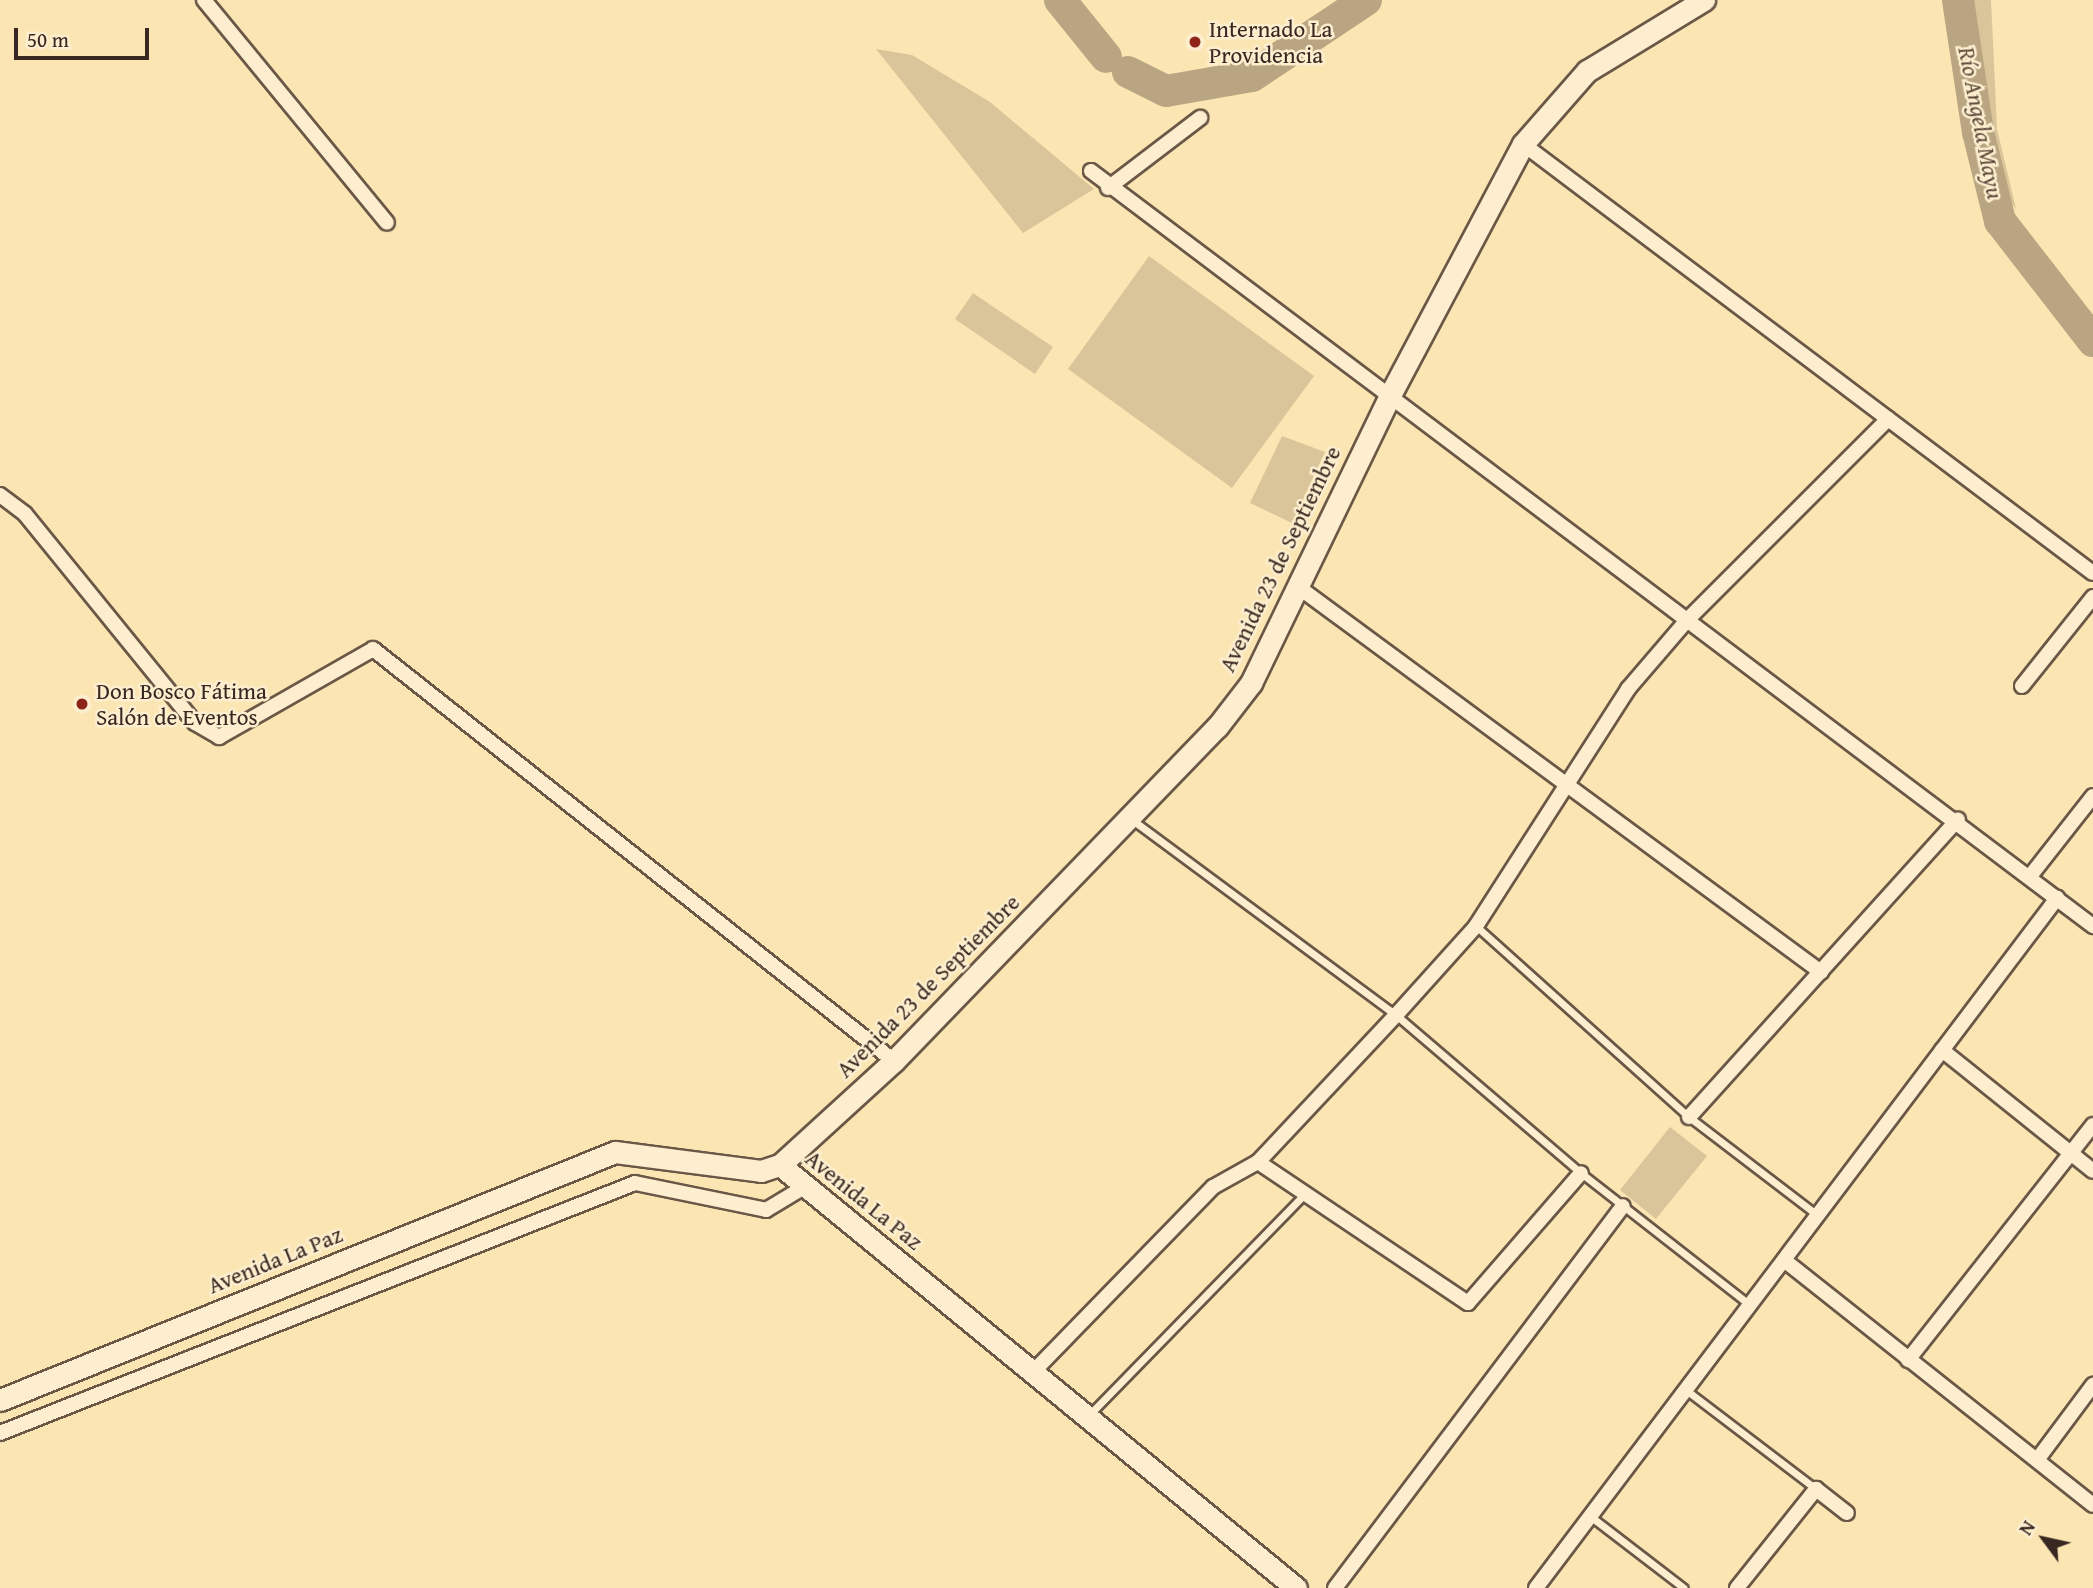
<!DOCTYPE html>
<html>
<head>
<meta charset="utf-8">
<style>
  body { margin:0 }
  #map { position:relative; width:2093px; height:1588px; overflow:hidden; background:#fbe5b3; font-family:"Gentium Book Plus",serif }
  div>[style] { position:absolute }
  .green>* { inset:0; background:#dac59a }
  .river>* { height:32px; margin:-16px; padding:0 16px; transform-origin:16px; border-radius:16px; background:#b9a581 }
  .roads { filter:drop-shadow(2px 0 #6a5746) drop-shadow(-2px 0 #6a5746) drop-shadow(0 2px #6a5746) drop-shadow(0 -2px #6a5746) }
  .lane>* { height:7px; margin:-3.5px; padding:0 3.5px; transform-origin:3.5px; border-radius:3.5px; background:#fceece }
  .street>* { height:14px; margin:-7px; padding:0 7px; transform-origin:7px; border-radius:7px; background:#fceece }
  .secondary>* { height:21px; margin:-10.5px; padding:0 10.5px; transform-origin:10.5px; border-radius:10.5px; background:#fceece }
  .dots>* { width:19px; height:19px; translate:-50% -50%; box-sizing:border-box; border:4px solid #fceece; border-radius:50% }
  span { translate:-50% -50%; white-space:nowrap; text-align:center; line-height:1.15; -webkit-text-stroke:5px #fceece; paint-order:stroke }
  .poi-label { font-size:23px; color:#392821 }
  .left { translate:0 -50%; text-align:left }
  .street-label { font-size:23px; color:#392821 }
  .water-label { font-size:24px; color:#5f4e3e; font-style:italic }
  .north { position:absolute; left:2009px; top:1504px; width:70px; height:70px; -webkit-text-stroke:5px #fceece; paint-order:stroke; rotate:303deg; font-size:19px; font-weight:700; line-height:28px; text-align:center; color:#392821 }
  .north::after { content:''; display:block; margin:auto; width:24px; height:32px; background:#392821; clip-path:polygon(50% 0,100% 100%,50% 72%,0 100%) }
  .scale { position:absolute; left:14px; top:28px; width:135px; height:32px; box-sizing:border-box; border:4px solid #392821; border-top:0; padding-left:9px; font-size:21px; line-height:24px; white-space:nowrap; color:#392821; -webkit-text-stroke:5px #fceece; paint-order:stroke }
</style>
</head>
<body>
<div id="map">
  <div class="green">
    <div style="clip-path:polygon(1970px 0,1991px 0,1997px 129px,2016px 209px,2003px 192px,1985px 123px)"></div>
    <div style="clip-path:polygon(876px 49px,912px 55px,990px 102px,1094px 189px,1023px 233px)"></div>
    <div style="clip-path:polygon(1149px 256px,1314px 376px,1232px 488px,1068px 369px)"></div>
    <div style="clip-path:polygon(973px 293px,1053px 347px,1035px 374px,955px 319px)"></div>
    <div style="clip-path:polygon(1282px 436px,1325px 452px,1292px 523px,1250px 503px)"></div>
    <div style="clip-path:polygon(1670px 1127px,1707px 1156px,1656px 1219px,1620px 1190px)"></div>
  </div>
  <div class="river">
    <div style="left:1060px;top:0;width:73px;rotate:51.1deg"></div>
    <div style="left:1958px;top:0;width:134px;rotate:81.4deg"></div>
    <div style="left:1978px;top:132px;width:92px;rotate:76.1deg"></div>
    <div style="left:2000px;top:221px;width:152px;rotate:52.2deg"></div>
    <div style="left:1128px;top:72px;width:42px;rotate:26.6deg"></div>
    <div style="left:1166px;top:91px;width:87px;rotate:-9.9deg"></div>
    <div style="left:1252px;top:76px;width:137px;rotate:-33.7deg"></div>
  </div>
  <div class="roads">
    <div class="lane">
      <div style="left:1131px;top:819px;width:330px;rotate:36.5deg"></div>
      <div style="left:1396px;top:1015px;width:243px;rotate:40.5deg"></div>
      <div style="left:1581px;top:1173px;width:214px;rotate:38deg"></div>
      <div style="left:1476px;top:926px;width:286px;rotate:41.9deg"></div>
      <div style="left:1689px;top:1117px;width:161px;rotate:37.4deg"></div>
      <div style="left:1686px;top:1390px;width:163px;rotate:37.3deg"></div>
      <div style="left:1088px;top:1416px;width:306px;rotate:-45.7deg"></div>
      <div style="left:1590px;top:1516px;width:118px;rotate:37.5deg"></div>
    </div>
    <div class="street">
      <div style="left:204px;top:0;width:288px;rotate:50.6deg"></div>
      <div style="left:1523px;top:144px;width:713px;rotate:36.97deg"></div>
      <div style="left:1091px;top:171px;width:1255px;rotate:37deg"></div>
      <div style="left:1108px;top:188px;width:116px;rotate:-37.3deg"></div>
      <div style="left:0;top:495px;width:31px;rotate:37deg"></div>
      <div style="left:25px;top:514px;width:269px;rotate:50.9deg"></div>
      <div style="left:195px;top:723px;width:28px;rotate:30deg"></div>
      <div style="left:219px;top:737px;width:177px;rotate:-29.7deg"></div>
      <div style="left:373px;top:649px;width:664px;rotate:38.34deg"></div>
      <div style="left:1297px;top:586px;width:651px;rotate:36.38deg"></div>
      <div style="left:2022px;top:686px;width:114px;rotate:-51.4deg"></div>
      <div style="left:2031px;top:875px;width:100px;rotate:-51.9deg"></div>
      <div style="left:1942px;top:1050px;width:193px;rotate:38.7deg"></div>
      <div style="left:1689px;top:1117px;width:401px;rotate:-47.9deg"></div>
      <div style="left:1258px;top:1162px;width:253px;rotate:33.9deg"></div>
      <div style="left:1468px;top:1303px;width:172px;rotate:-49deg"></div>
      <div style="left:1784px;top:1260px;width:394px;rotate:38.4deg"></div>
      <div style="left:1908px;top:1360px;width:299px;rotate:-51.8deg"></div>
      <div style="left:1033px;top:1372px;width:258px;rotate:-45.8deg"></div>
      <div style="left:1213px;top:1187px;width:51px;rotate:-29.1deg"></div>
      <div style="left:1258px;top:1162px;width:202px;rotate:-46.8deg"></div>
      <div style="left:1396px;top:1015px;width:120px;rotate:-48deg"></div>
      <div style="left:1476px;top:926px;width:282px;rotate:-57.3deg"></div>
      <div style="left:1628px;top:689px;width:92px;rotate:-49.4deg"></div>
      <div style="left:1688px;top:619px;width:283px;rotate:-45deg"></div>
      <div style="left:0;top:1433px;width:682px;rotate:-21.49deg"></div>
      <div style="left:635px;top:1183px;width:134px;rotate:11.6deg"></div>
      <div style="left:766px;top:1210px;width:47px;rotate:-31deg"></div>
      <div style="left:2037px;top:1460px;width:94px;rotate:-53.3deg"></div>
      <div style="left:1335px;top:1588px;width:478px;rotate:-53deg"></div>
      <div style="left:1536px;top:1588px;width:865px;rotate:-52.94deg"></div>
      <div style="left:1737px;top:1588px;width:127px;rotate:-51.4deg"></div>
      <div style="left:1816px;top:1489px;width:39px;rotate:38deg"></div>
    </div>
    <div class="secondary">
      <div style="left:780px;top:1165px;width:667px;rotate:39.34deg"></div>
      <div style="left:0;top:1400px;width:663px;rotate:-21.96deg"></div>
      <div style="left:615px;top:1152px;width:147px;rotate:7.4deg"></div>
      <div style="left:761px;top:1171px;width:20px;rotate:-18deg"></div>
      <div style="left:780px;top:1165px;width:154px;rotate:-42.4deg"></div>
      <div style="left:894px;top:1061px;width:465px;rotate:-46deg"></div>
      <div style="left:1217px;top:727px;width:56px;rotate:-52.3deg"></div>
      <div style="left:1251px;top:683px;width:318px;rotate:-64.2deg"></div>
      <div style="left:1389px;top:397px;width:286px;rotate:-62.1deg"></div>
      <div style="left:1523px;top:144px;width:97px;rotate:-48.8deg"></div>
      <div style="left:1587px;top:71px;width:137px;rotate:-31.3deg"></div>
    </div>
  </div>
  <div class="dots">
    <div style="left:1195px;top:42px;background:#8f2418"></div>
    <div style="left:82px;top:704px;background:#8f2418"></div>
  </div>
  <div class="poi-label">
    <span class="left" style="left:1209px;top:42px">Internado La<br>Providencia</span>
    <span class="left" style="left:96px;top:704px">Don Bosco Fátima<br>Salón de Eventos</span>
  </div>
  <div class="street-label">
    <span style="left:1280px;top:559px;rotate:-64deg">Avenida 23 de Septiembre</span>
    <span style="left:928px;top:986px;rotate:-45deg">Avenida 23 de Septiembre</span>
    <span style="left:864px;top:1200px;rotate:39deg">Avenida La Paz</span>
    <span style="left:275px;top:1260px;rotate:-22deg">Avenida La Paz</span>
  </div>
  <div class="water-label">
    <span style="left:1981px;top:123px;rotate:79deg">Río Angela Mayu</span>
  </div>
  <div class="north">N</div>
  <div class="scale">50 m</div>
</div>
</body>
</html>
